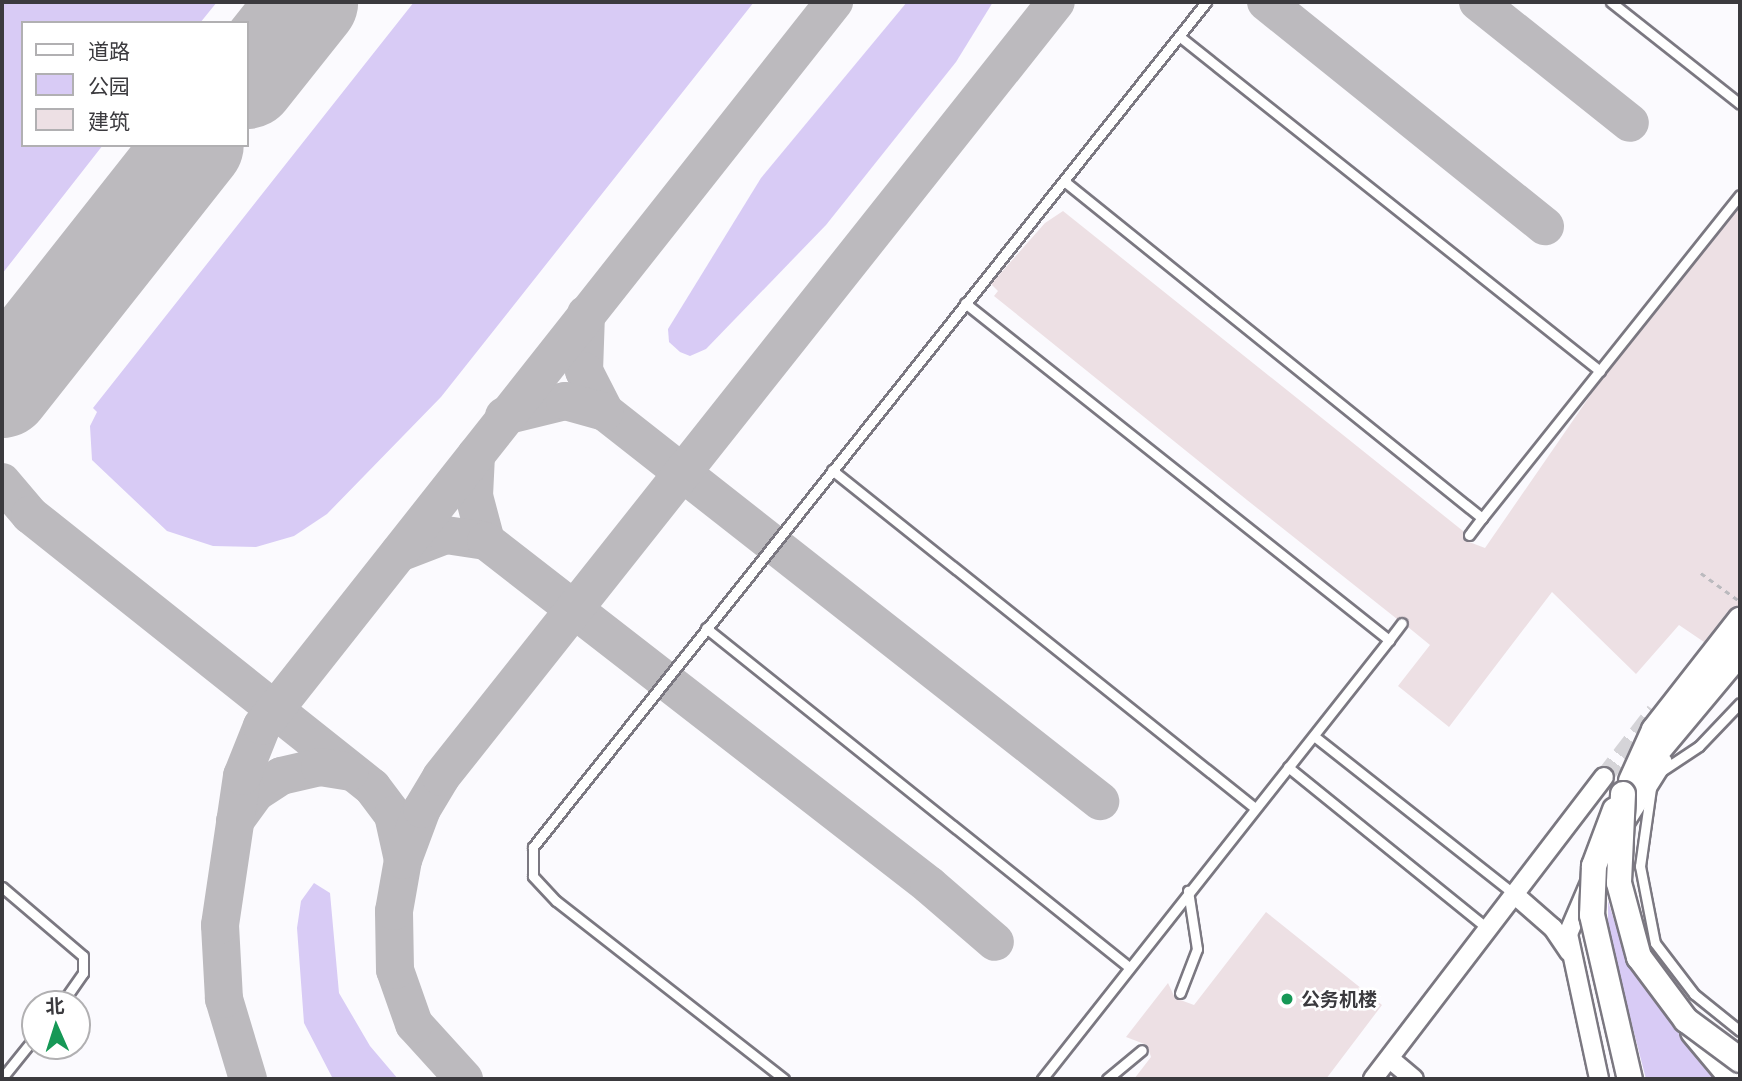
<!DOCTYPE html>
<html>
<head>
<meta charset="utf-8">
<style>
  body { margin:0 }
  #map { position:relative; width:1742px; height:1081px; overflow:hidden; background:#fbfafe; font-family:"Golos Text","Noto Sans SC",sans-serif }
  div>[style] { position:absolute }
  .green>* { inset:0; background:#d8cbf5 }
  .taxiway>* { height:38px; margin:-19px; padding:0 19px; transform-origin:19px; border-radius:19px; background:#bcbabe }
  .runway>* { height:98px; margin:-49px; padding:0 49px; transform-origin:49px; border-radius:49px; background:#bcbabe }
  .building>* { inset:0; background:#ede0e4 }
  .street-tunnel>* { height:18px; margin-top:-9px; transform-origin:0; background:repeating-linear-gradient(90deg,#d5d4d8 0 18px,transparent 0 27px) }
  .path>* { height:2.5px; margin-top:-1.25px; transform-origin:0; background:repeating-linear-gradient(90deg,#bbbabe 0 5px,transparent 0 10px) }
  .roads { filter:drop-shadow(2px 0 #7b7881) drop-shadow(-2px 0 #7b7881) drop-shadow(0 2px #7b7881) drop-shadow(0 -2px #7b7881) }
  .lane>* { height:9px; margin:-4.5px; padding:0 4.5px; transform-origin:4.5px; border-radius:4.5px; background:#fff }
  .street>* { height:18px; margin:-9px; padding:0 9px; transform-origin:9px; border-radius:9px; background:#fff }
  .secondary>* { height:24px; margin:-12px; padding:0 12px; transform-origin:12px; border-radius:12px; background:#fff }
  .primary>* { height:28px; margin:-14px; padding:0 14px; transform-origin:14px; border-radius:14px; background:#fff }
  .bridges { filter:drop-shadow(2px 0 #7b7881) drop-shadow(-2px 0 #7b7881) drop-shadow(0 2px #7b7881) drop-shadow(0 -2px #7b7881) }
  .secondary-bridge>* { height:24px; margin:-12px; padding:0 12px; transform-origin:12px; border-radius:12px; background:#fff }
  .dots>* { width:19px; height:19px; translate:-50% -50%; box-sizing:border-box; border:4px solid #fff; border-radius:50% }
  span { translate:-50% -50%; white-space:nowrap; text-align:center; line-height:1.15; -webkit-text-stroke:5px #fff; paint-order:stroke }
  .poi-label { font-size:19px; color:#3b3a3e; font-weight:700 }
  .left { translate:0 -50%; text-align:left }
  .frame { position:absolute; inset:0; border:4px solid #3b3a3e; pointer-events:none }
  .legend { position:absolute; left:21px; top:21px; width:228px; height:126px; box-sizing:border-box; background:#fff; border:2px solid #b1b0b2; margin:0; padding:9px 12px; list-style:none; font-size:21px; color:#3b3a3e }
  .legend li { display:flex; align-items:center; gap:14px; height:35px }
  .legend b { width:35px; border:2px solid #b1b0b2 }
  .north { position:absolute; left:21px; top:990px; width:70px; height:70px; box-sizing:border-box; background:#fff; border:2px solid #b1b0b2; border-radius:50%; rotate:357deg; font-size:19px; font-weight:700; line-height:28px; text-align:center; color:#3b3a3e }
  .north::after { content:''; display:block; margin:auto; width:24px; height:32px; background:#169856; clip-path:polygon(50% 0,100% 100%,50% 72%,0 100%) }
</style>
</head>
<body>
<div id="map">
  <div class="green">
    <div style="clip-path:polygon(2px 2px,217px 2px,200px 23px,23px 23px,23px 145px,103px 145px,2px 274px)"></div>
    <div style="clip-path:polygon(414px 2px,754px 2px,441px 397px,327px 514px,294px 536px,256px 547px,213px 546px,167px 531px,92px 460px,90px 426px,97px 412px,93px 408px)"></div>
    <div style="clip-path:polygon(907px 2px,993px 2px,956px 62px,826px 225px,706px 349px,690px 356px,680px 352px,669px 342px,668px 329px,761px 178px)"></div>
    <div style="clip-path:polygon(314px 883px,330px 893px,339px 993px,370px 1046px,398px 1079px,333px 1079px,304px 1023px,297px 928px,301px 901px)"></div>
    <div style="clip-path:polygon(1608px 901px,1629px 967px,1716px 1079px,1646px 1079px,1608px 932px)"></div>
  </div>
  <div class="taxiway">
    <div style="left:1266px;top:2px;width:358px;rotate:38.8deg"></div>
    <div style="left:1478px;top:2px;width:194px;rotate:38.5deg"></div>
    <div style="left:586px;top:314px;width:57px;rotate:92deg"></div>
    <div style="left:584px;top:371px;width:46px;rotate:62.9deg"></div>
    <div style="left:605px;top:412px;width:630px;rotate:38.16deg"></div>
    <div style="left:504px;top:416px;width:63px;rotate:-13.8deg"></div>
    <div style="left:565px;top:401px;width:41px;rotate:15.4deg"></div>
    <div style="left:476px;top:455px;width:41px;rotate:92.8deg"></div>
    <div style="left:474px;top:496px;width:47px;rotate:75.1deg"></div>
    <div style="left:2px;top:482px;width:43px;rotate:49.7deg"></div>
    <div style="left:30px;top:515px;width:437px;rotate:38.5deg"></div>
    <div style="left:372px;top:787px;width:35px;rotate:53deg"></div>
    <div style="left:393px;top:815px;width:46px;rotate:77.5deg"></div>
    <div style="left:399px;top:553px;width:50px;rotate:-21deg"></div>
    <div style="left:446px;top:535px;width:40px;rotate:8.5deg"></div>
    <div style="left:486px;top:541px;width:561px;rotate:37.83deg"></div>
    <div style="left:929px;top:885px;width:87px;rotate:40.8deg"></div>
    <div style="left:235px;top:821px;width:34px;rotate:-54deg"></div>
    <div style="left:255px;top:793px;width:31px;rotate:-33deg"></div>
    <div style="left:281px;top:776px;width:40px;rotate:-13deg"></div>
    <div style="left:320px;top:767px;width:30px;rotate:9deg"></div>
    <div style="left:248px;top:1079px;width:84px;rotate:-106.7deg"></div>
    <div style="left:224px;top:999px;width:74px;rotate:-93.1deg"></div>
    <div style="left:220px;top:925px;width:151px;rotate:-81.6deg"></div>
    <div style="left:242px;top:776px;width:54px;rotate:-68.2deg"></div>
    <div style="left:262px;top:726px;width:923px;rotate:-51.69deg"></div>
    <div style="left:464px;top:1079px;width:74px;rotate:-132.3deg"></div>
    <div style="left:414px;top:1024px;width:57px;rotate:-109.4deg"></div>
    <div style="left:395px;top:970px;width:59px;rotate:-91deg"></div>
    <div style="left:394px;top:911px;width:52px;rotate:-80deg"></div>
    <div style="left:403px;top:860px;width:54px;rotate:-69.6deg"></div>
    <div style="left:422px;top:809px;width:37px;rotate:-59deg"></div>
    <div style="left:441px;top:777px;width:989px;rotate:-51.57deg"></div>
  </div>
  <div class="runway">
    <div style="left:247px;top:80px;width:100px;rotate:-51.5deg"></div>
    <div style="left:2px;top:389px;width:311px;rotate:-51.7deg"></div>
  </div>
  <div class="building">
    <div style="clip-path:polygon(1740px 206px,1740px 605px,1728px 611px,1704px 642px,1679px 625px,1636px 674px,1552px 592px,1449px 727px,1398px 686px,1430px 645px,1408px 627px,1407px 618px,1397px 619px,1247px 500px,994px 296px,998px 291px,991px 284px,1045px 223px,1063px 211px,1463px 531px,1464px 540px,1485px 548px,1596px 387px)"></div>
    <div style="clip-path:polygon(1266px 912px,1382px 1005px,1326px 1079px,1134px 1079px,1151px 1057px,1147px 1045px,1126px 1037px,1168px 983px,1175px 998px,1194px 1005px)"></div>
  </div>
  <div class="street-tunnel">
    <div style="left:1604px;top:777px;width:83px;rotate:-52.3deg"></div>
  </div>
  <div class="path">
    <div style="left:1701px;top:573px;width:46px;rotate:36.1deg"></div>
  </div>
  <div class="roads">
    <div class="lane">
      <div style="left:1611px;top:2px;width:164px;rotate:38.3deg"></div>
      <div style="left:1179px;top:36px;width:538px;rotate:38.51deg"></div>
      <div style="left:1064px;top:181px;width:537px;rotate:38.88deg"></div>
      <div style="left:1482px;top:518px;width:413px;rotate:-51.4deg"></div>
      <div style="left:965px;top:303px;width:542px;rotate:38.48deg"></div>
      <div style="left:1389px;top:640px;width:560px;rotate:128.32deg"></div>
      <div style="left:832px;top:470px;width:541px;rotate:38.63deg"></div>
      <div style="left:1469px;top:535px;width:21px;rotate:-53deg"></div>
      <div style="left:706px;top:628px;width:542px;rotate:38.71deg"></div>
      <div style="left:1389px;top:640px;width:21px;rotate:-53deg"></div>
      <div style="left:1314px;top:736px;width:255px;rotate:38.3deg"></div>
      <div style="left:1288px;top:767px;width:256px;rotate:39deg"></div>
      <div style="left:1663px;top:770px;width:43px;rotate:-33.7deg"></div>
      <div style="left:1699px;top:746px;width:59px;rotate:-46.4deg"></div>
      <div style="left:1651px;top:788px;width:79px;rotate:98deg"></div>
      <div style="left:1640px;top:866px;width:78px;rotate:79deg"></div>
      <div style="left:1655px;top:943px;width:64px;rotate:52.6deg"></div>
      <div style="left:1694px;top:994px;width:59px;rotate:38.8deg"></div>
      <div style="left:2px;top:887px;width:106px;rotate:40.4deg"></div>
      <div style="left:83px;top:956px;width:17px;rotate:90deg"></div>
      <div style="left:83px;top:973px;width:38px;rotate:125deg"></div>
      <div style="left:1180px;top:993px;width:47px;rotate:-68.9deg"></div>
      <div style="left:1197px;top:949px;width:59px;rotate:-98.8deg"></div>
      <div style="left:2px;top:1078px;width:53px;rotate:-51.2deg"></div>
      <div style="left:784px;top:1079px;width:289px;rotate:-142deg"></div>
      <div style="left:556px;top:901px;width:34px;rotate:-133deg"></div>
      <div style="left:533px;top:876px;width:29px;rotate:-90deg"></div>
      <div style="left:533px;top:847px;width:1080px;rotate:-51.46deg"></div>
      <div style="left:1107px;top:1079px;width:45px;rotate:-39.6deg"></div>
    </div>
    <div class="street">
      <div style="left:1624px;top:824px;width:73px;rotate:-57.8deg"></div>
      <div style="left:1592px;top:878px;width:61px;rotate:113.2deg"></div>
      <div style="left:1568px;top:934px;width:148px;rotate:77.9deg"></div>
      <div style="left:1514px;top:894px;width:52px;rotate:41.1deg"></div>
      <div style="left:1553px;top:928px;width:29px;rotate:56deg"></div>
      <div style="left:1390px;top:1059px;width:31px;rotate:40deg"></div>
      <div style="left:1373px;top:1079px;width:380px;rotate:-52.6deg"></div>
    </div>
    <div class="secondary">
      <div style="left:1642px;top:770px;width:153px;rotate:-50.1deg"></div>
      <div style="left:1631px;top:781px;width:56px;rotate:-65.7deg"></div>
      <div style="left:1654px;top:730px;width:140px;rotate:-52deg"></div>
    </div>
    <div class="primary">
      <div style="left:1695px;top:1031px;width:62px;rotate:50.2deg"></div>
    </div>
  </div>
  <div class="bridges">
    <div class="secondary-bridge">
      <div style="left:1623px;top:794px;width:89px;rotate:92.6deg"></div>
      <div style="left:1619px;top:883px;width:77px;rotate:74.9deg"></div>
      <div style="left:1639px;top:957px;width:79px;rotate:53.3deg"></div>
      <div style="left:1686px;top:1020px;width:67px;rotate:36.5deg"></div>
      <div style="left:1615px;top:810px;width:60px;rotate:110.6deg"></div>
      <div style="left:1594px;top:866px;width:49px;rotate:92.3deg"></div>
      <div style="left:1592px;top:915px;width:168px;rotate:77deg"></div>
    </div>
  </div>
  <div class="dots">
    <div style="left:1287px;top:999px;background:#169856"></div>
  </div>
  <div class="poi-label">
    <span class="left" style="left:1301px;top:999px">公务机楼</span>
  </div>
  <div class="frame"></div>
  <ul class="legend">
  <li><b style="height:9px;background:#fff"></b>道路</li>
  <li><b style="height:19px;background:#d8cbf5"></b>公园</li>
  <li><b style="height:19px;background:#ede0e4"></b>建筑</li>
  </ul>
  <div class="north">北</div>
</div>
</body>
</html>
